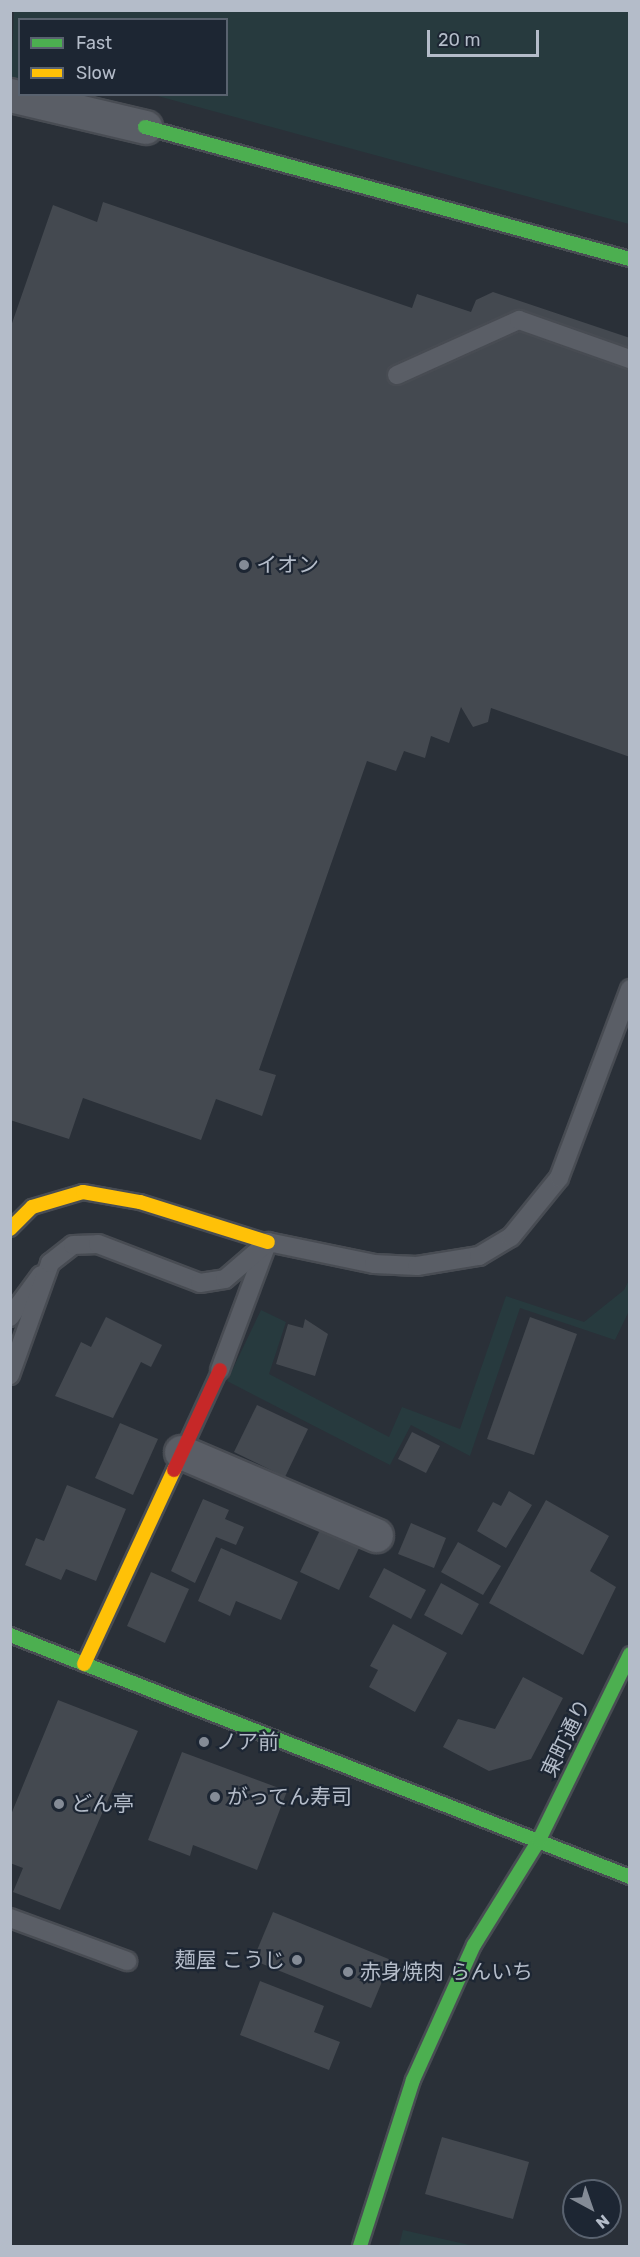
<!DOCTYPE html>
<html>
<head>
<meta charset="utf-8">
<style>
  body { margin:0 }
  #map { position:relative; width:640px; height:2257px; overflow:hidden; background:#2a3038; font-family:Rubik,"Noto Sans JP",sans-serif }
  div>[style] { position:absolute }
  .green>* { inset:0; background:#273a3e }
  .building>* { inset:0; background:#444950 }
  .roads { filter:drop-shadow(2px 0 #484c53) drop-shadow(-2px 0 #484c53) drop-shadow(0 2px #484c53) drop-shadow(0 -2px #484c53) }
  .lane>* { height:18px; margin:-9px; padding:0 9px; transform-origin:9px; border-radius:9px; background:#5a5e66 }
  .street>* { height:33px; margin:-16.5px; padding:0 16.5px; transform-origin:16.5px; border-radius:16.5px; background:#5a5e66 }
  .fast>* { height:14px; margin:-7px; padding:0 7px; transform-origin:7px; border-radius:7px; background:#4caf50 }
  .slow>* { height:14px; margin:-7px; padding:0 7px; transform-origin:7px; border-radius:7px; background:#ffc107 }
  .jam>* { height:14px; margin:-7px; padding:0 7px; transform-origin:7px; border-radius:7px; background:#c62828 }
  .dots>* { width:16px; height:16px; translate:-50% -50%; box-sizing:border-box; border:3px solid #1d2633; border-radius:50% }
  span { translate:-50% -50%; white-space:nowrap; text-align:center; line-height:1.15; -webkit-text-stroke:4.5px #1d2633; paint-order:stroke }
  .poi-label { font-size:21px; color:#b4bcc9 }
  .left { translate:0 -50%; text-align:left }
  .right { translate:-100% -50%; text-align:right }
  .street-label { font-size:21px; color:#b4bcc9 }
  .frame { position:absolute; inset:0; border:12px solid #b4bcc9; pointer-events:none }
  .legend { position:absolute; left:18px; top:18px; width:210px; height:78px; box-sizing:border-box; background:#1d2633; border:2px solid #59626f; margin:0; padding:8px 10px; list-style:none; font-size:18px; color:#b4bcc9 }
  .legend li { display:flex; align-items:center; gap:12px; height:30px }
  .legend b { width:30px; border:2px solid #59626f }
  .north { position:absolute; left:562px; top:2179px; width:60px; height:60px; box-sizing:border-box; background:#1d2633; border:2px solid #59626f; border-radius:50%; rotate:140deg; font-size:16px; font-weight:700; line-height:24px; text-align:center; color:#b4bcc9 }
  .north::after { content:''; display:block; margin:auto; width:21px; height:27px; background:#848b96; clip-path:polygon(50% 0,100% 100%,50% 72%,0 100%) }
  .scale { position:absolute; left:427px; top:30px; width:112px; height:27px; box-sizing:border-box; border:3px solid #b4bcc9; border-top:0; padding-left:8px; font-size:18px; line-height:21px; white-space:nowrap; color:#b4bcc9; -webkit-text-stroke:4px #1d2633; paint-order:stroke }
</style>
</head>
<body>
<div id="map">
  <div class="green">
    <div style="clip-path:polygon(14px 10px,629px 11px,629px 224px,154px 95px,226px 94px,226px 20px,20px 20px,20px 83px,11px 83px)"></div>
    <div style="clip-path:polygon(629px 1280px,629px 1311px,615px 1340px,520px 1308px,470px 1456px,411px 1425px,390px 1465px,227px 1381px,261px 1310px,286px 1322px,269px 1374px,389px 1437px,402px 1407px,460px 1429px,506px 1296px,584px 1322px,624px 1290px)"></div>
    <div style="clip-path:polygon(403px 2230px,474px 2246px,399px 2246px)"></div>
  </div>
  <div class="building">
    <div style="clip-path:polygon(103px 202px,412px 308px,417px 294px,471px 312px,476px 300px,493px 292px,630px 338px,630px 757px,491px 708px,488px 722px,473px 727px,461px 707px,449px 743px,431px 736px,425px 758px,404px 751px,396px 771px,367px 761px,259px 1070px,276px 1075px,262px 1116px,216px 1099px,201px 1140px,83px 1098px,69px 1139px,10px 1120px,10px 329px,53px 205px,97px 222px)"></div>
    <div style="clip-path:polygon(106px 1317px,162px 1345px,151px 1367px,141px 1362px,113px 1418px,55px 1396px,81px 1342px,91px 1347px)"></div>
    <div style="clip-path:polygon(530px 1317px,577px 1334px,534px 1455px,487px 1439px)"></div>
    <div style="clip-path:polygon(305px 1319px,328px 1334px,315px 1376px,276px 1364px,288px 1324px,303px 1328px)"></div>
    <div style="clip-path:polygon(257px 1405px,308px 1429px,285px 1477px,234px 1452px)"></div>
    <div style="clip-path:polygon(120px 1423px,158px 1439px,133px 1495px,95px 1478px)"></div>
    <div style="clip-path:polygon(412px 1432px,440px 1446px,426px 1473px,398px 1459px)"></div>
    <div style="clip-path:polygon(67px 1485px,126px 1509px,96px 1581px,66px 1569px,61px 1580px,25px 1565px,36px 1538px,44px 1541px)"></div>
    <div style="clip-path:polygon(509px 1491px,532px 1505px,506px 1548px,477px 1531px,493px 1502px,501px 1506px)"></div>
    <div style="clip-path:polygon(203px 1499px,229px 1510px,225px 1519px,244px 1527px,236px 1545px,216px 1537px,195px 1583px,171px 1571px)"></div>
    <div style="clip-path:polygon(546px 1500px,609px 1536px,590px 1571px,616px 1587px,583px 1655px,489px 1603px)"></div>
    <div style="clip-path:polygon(411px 1523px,446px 1538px,434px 1568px,398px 1554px)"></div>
    <div style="clip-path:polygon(320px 1530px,359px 1548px,339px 1590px,300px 1572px)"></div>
    <div style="clip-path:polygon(458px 1542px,501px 1566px,483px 1595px,441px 1572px)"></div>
    <div style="clip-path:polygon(221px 1548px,298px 1582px,281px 1620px,236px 1601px,230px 1616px,198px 1601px)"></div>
    <div style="clip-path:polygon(384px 1568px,426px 1590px,411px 1619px,369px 1597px)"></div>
    <div style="clip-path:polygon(151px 1572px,189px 1589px,165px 1643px,127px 1626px)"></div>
    <div style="clip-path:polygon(441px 1583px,479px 1604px,462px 1635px,424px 1615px)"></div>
    <div style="clip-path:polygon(393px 1624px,447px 1653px,415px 1712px,369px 1687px,378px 1670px,370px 1666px)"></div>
    <div style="clip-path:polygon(523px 1677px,563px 1698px,531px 1759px,489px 1771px,443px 1747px,458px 1719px,495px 1729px)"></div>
    <div style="clip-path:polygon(58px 1700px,138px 1731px,60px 1910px,13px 1892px,23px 1868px,10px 1863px,10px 1817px)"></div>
    <div style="clip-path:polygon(182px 1752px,287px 1791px,257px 1870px,193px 1845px,190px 1856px,148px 1840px)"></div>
    <div style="clip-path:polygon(273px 1912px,391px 1960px,371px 2008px,253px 1960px)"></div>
    <div style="clip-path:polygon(260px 1981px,324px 2006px,314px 2032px,340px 2042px,329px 2070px,240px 2035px)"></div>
    <div style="clip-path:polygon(442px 2137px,529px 2162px,513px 2219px,425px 2194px)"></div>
  </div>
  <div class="roads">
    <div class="lane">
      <div style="left:397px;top:375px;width:134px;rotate:-24.3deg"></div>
      <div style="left:519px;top:320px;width:118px;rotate:19.4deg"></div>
      <div style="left:268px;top:1242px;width:108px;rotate:11.7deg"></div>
      <div style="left:374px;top:1264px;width:43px;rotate:2.7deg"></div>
      <div style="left:417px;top:1266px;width:63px;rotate:-9.2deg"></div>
      <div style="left:479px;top:1256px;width:37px;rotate:-31deg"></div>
      <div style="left:511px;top:1237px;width:76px;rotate:-50.9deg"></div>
      <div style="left:559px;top:1178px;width:202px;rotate:-69.4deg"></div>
      <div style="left:10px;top:1317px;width:52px;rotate:-53.6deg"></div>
      <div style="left:220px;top:1370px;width:132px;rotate:-69.6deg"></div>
      <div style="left:10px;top:1375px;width:119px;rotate:-70.3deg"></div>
      <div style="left:50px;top:1263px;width:29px;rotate:-38deg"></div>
      <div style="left:73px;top:1245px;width:25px;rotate:-2deg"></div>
      <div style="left:98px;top:1244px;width:109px;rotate:20.9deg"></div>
      <div style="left:200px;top:1283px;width:25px;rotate:-9deg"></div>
      <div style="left:225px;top:1279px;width:57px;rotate:-40.7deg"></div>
      <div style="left:10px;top:1918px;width:125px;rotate:20.2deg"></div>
    </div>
    <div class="street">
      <div style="left:10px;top:95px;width:139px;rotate:13.3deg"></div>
      <div style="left:181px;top:1452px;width:212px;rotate:23.1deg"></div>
    </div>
    <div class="fast">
      <div style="left:145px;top:127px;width:503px;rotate:15.23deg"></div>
      <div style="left:10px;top:1635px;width:666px;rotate:21.32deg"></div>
      <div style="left:360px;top:2246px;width:174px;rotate:-72.3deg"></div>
      <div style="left:413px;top:2080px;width:148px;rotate:-65.7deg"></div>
      <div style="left:474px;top:1945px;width:123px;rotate:-58.2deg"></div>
      <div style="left:539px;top:1840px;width:207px;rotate:-63.9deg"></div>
    </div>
    <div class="slow">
      <div style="left:10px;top:1229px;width:31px;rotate:-45deg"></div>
      <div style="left:32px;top:1207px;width:53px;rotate:-16.4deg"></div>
      <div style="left:83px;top:1192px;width:58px;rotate:10deg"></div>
      <div style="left:140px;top:1202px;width:134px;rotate:17.4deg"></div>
      <div style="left:84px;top:1664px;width:214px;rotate:-65.1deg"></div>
    </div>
    <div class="jam">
      <div style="left:174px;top:1470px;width:110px;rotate:-65.3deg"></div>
    </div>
  </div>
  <div class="dots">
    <div style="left:244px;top:565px;background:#848b96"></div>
    <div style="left:204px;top:1742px;background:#848b96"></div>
    <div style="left:215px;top:1797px;background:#848b96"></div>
    <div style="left:59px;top:1804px;background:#848b96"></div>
    <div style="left:297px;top:1960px;background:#848b96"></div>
    <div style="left:348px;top:1972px;background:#848b96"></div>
  </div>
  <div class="poi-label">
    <span class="left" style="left:256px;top:565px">イオン</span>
    <span class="left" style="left:216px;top:1742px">ノア前</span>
    <span class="left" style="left:227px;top:1797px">がってん寿司</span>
    <span class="left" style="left:71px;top:1804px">どん亭</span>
    <span class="right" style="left:285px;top:1960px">麺屋 こうじ</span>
    <span class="left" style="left:360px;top:1972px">赤身焼肉 らんいち</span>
  </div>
  <div class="street-label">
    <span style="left:566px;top:1738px;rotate:-64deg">東町通り</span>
  </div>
  <div class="frame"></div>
  <ul class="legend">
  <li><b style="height:8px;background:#4caf50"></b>Fast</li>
  <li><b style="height:8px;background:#ffc107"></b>Slow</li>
  </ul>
  <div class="north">N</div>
  <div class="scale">20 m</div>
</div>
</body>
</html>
